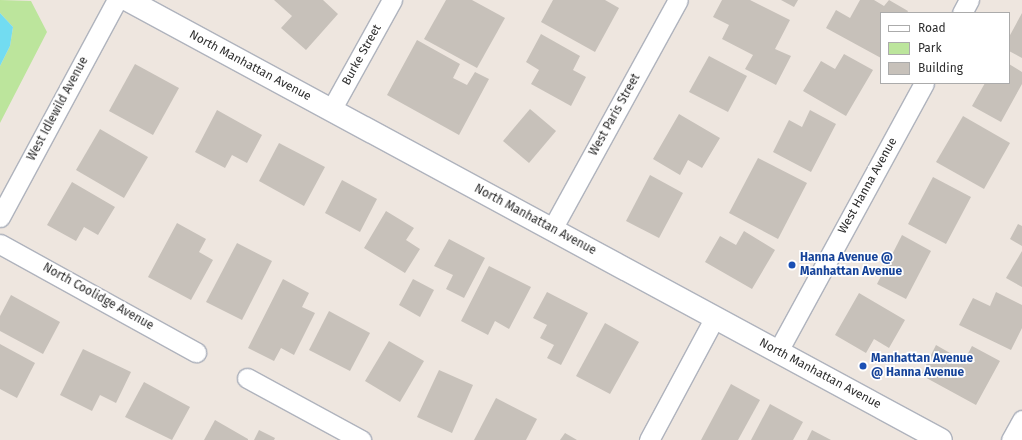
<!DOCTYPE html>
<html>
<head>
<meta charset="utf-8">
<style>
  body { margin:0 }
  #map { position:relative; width:1022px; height:440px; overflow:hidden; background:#eee6df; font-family:"Fira Sans",sans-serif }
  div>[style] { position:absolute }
  .green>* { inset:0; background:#bce59c }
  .water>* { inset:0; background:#72dcf1 }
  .building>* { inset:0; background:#c7c1ba }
  .roads { filter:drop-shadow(1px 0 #afb3bd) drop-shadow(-1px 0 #afb3bd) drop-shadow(0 1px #afb3bd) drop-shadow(0 -1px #afb3bd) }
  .street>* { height:19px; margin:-9.5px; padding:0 9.5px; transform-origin:9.5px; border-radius:9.5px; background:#fff }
  .secondary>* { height:22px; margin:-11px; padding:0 11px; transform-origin:11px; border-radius:11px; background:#fff }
  .dots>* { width:11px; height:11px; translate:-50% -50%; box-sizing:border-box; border:2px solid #fff; border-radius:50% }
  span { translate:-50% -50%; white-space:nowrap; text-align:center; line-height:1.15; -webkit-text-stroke:3.5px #fff; paint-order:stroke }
  .street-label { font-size:12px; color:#2d2d2d }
  .transit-label { font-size:12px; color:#164399; font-weight:700 }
  .left { translate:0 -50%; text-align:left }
  .legend { position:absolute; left:880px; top:12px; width:130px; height:72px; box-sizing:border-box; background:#fff; border:1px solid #ababab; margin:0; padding:5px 7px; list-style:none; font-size:12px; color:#2d2d2d }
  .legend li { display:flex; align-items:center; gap:8px; height:20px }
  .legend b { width:20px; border:1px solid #ababab }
</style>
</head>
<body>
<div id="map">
  <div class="green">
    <div style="clip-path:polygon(0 0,31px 1px,47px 32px,0 123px,0 66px,10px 46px,13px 27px,0 13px)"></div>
  </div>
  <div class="water">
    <div style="clip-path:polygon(0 13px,13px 27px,10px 46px,0 66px)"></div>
  </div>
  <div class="building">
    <div style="clip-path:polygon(274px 0,323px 0,338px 14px,306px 50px,281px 28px,292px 16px)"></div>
    <div style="clip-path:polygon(446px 0,472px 0,505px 18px,477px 68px,424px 39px)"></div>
    <div style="clip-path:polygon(553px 0,605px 0,619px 8px,595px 52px,541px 22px)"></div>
    <div style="clip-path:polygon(722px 0,750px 0,790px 20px,775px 49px,791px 56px,776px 85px,745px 69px,753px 55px,722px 39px,729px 25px,713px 17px)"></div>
    <div style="clip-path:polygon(781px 0,798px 0,794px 7px)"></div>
    <div style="clip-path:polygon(860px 0,874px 0,884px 6px,889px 0,908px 11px,907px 13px,881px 13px,881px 58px,826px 28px,836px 10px,850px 18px)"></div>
    <div style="clip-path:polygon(1022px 13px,1022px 58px,1009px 51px,1009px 37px)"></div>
    <div style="clip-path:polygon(541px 34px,580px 56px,573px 70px,586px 77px,571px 106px,531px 84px,539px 70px,526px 62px)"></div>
    <div style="clip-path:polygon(417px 40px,460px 64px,453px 78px,467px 85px,475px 72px,489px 79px,459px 135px,387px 95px)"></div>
    <div style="clip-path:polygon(844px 54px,873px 70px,846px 116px,803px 91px,821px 61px,835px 69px)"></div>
    <div style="clip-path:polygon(709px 56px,747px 76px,728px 112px,689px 92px)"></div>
    <div style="clip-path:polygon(135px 64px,179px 88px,153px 135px,109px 111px)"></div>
    <div style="clip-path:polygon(1009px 64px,1022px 72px,1022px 84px,1001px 122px,972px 106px,985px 83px,1009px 83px)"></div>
    <div style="clip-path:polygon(530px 109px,556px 131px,529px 163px,503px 141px)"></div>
    <div style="clip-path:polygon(217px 110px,262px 135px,247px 163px,232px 155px,225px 168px,195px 152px)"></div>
    <div style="clip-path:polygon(810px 110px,836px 124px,811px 172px,773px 152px,789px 120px,802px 127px)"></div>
    <div style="clip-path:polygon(679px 114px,720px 138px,702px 168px,688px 160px,680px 175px,653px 159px)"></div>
    <div style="clip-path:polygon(963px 116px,1010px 143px,984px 189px,936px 162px)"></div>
    <div style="clip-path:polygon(100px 129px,148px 157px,124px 198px,76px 170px)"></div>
    <div style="clip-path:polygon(279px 143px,325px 167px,304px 206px,259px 181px)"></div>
    <div style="clip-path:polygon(758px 158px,807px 183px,778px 239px,729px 213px)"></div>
    <div style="clip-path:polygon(650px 175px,683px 193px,659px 238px,626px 221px)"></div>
    <div style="clip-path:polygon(933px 177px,971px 197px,946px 244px,908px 224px)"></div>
    <div style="clip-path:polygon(342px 180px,377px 199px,360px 232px,325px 213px)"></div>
    <div style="clip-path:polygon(72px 182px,115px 207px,98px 235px,84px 227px,76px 241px,47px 225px)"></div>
    <div style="clip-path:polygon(386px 211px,414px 228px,406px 240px,420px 249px,405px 273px,364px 248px)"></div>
    <div style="clip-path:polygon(177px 223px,206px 239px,199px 252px,213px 260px,191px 300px,148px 277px)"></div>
    <div style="clip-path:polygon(1018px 224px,1022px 226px,1022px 246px,1010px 239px)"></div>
    <div style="clip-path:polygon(744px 231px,775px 250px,752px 289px,705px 262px,720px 236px,736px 245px)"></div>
    <div style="clip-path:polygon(902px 235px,931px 251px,906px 299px,877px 284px)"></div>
    <div style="clip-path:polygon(449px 239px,485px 258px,464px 298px,446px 289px,453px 275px,434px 266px)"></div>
    <div style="clip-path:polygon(237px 243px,272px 261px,242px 320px,206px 302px)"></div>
    <div style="clip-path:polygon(1022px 251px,1022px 287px,1006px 278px)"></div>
    <div style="clip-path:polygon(489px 266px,531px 287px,509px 329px,495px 321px,488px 335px,461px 321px)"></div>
    <div style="clip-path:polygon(283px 279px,309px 293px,302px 307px,315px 313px,294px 355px,281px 348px,274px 361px,248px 348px)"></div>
    <div style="clip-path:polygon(413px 279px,434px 290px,420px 317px,399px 305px)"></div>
    <div style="clip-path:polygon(547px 292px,588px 313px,561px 365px,547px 358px,554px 345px,540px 338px,547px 325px,533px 318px)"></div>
    <div style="clip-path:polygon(996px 292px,1022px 305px,1022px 328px,1011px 350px,959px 325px,973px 298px,990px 306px)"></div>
    <div style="clip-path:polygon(859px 293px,905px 320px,889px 348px,874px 339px,866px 353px,835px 335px)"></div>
    <div style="clip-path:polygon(11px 295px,60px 322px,43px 354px,0 331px,0 316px)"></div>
    <div style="clip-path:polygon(329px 311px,370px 333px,350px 371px,309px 350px)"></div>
    <div style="clip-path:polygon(605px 323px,639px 342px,610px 394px,576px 376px)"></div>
    <div style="clip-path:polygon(389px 341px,424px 361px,400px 402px,365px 381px)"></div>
    <div style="clip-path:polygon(0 344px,35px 363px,17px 398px,0 389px)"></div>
    <div style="clip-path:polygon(936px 345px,964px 361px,972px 346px,1000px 361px,976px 405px,921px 375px)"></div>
    <div style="clip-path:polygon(83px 349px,131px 372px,116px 403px,100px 395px,92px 411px,60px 395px)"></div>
    <div style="clip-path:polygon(439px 370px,473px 385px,452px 433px,417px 417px)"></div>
    <div style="clip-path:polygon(144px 382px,190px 407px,172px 440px,125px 417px)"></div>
    <div style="clip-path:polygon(731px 384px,760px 400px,738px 440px,701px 440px)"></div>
    <div style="clip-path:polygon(496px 398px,537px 419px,526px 440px,474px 440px)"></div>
    <div style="clip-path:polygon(770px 404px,803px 422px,793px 440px,751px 440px)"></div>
    <div style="clip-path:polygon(215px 420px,248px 439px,248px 440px,204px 440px)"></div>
    <div style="clip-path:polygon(259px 430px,275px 438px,274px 440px,254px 440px)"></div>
    <div style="clip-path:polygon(812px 430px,831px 440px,807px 440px)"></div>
    <div style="clip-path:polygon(565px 433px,577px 440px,560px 440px)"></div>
  </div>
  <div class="roads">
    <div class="street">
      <div style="left:962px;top:13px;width:15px;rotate:-62deg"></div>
      <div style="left:331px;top:110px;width:126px;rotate:-61deg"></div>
      <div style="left:0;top:217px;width:247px;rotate:-61.7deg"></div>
      <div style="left:552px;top:229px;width:261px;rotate:-61.2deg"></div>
      <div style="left:0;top:244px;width:224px;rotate:28.9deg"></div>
      <div style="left:778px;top:351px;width:305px;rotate:-61.4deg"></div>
      <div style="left:247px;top:378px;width:130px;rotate:28.5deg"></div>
      <div style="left:649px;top:440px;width:140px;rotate:-61.8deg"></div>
      <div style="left:1011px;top:440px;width:23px;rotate:-61deg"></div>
    </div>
    <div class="secondary">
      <div style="left:128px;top:0;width:924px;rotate:28.42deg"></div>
    </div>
  </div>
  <div class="dots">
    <div style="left:792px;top:265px;background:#1a4fb4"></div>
    <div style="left:863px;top:366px;background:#1a4fb4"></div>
  </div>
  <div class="street-label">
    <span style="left:362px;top:55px;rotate:-61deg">Burke Street</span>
    <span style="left:250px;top:66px;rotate:28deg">North Manhattan Avenue</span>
    <span style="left:58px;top:109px;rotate:-62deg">West Idlewild Avenue</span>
    <span style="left:615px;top:115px;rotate:-61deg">West Paris Street</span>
    <span style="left:868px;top:186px;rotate:-61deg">West Hanna Avenue</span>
    <span style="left:535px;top:220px;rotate:28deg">North Manhattan Avenue</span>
    <span style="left:98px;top:297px;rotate:29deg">North Coolidge Avenue</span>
    <span style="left:820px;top:374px;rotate:28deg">North Manhattan Avenue</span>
  </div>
  <div class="transit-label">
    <span class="left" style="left:800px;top:265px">Hanna Avenue @<br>Manhattan Avenue</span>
    <span class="left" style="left:871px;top:366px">Manhattan Avenue<br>@ Hanna Avenue</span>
  </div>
  <ul class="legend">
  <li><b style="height:5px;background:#fff"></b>Road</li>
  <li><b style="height:11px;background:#bce59c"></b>Park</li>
  <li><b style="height:11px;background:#c7c1ba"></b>Building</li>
  </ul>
</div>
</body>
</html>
